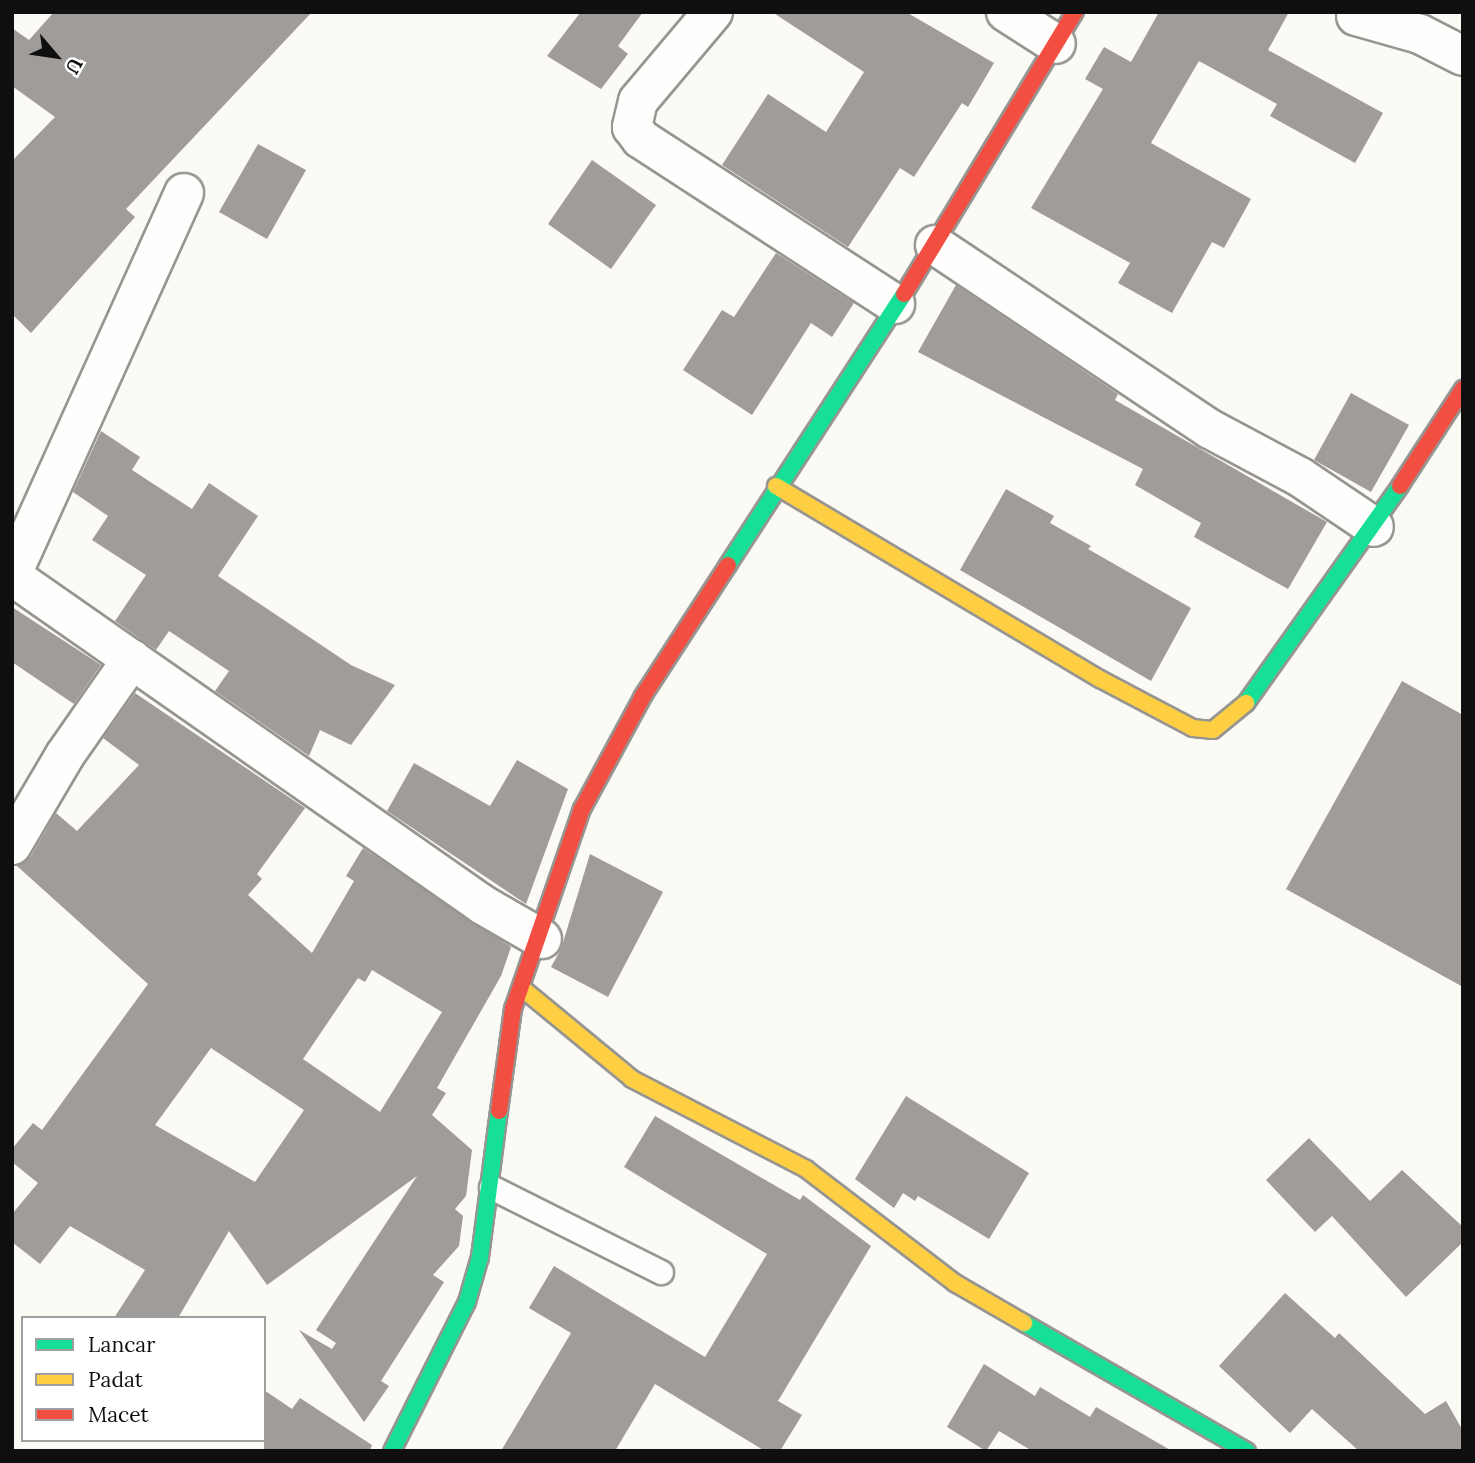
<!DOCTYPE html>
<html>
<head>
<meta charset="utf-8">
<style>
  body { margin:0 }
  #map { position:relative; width:1475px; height:1463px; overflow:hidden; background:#fcfaf4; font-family:Lora,serif }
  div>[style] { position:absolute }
  .building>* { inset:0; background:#9f9c99 }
  .roads { filter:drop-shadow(2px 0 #969592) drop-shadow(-2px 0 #969592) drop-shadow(0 2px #969592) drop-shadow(0 -2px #969592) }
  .lane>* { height:23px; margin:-11.5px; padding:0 11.5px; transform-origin:11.5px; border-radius:11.5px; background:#fffefd }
  .street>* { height:38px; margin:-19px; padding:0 19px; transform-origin:19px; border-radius:19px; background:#fffefd }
  .fast>* { height:16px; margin:-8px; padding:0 8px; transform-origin:8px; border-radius:8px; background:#16e098 }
  .slow>* { height:16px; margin:-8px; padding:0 8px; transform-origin:8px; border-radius:8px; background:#ffcf43 }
  .jam>* { height:16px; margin:-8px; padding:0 8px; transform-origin:8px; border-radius:8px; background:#f24e42 }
  span { translate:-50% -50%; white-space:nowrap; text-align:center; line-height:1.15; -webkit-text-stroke:7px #fff; paint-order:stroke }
  .frame { position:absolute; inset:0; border:14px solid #0f0f0f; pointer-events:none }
  .legend { position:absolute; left:21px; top:1316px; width:245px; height:126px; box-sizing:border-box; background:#fff; border:2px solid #9f9f9f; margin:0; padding:9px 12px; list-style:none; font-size:21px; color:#0f0f0f }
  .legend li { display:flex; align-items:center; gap:14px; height:35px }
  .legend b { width:35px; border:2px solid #9f9f9f }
  .north { position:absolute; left:21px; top:21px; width:70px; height:70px; -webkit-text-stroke:5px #fff; paint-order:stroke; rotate:119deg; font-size:19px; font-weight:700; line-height:28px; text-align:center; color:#0f0f0f }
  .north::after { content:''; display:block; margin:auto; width:24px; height:32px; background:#0f0f0f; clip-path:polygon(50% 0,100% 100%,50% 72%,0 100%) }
</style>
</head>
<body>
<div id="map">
  <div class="building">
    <div style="clip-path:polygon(54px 12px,312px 12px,126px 209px,135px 217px,31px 333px,12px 314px,12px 161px,55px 117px,12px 86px,12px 28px,29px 40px)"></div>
    <div style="clip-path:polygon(643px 12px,618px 46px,628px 54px,601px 89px,547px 56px,580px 13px)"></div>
    <div style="clip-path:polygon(772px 12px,906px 12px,994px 63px,968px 107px,962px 103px,914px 177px,900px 168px,848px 247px,722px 165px,768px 94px,826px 132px,864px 72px)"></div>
    <div style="clip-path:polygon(1159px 12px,1289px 12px,1268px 50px,1383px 113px,1355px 163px,1270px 116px,1277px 104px,1199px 61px,1151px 143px,1251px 199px,1224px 248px,1212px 242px,1172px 313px,1118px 283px,1130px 263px,1031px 208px,1103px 89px,1085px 79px,1104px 47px,1131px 62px)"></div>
    <div style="clip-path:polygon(258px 144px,306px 170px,267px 239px,219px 212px)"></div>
    <div style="clip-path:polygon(592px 160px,656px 205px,611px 269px,548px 224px)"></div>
    <div style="clip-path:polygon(776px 253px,854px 303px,832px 337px,811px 323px,752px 415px,683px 370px,722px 310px,734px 317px)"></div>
    <div style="clip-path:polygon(956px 285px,1118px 394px,1115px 400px,1327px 522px,1288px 589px,1194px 537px,1201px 523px,1135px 485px,1143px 469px,918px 352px)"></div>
    <div style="clip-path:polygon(1351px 393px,1409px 425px,1371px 492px,1314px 460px)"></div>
    <div style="clip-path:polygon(101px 431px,140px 457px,132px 470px,192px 509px,209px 483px,258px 516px,218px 576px,351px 665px,395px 685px,351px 745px,320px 730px,309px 756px,215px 691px,229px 671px,169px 631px,156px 650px,115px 621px,146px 575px,92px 540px,108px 516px,73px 492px)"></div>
    <div style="clip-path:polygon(1006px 489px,1054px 516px,1050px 523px,1091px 546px,1088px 549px,1191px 608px,1151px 681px,960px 570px)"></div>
    <div style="clip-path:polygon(12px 607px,101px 665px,74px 704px,12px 662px)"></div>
    <div style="clip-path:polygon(1402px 681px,1463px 715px,1463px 987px,1286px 889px)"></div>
    <div style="clip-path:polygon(evenodd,135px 693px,305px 808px,257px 874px,262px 879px,248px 895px,312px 953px,354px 881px,346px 876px,363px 848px,511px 947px,501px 976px,437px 1088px,446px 1093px,432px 1115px,472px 1150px,466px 1196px,455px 1209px,463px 1216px,459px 1246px,433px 1275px,444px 1282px,381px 1381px,389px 1386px,364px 1422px,299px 1330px,332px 1349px,336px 1343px,316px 1330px,417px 1176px,267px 1285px,229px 1231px,178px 1318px,114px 1318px,145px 1270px,70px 1226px,40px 1264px,12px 1242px,12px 1214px,38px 1183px,12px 1162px,12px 1149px,33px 1123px,42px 1130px,148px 984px,17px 866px,31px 856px,56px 813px,77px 831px,139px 765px,103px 738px,135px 693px,372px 970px,442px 1012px,380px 1112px,303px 1059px,358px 978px,365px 982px,372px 970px,135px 693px,211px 1048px,304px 1110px,255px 1182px,155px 1125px,211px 1048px)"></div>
    <div style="clip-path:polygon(517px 760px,568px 789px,526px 904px,387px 811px,414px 763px,490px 806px)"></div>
    <div style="clip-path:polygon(590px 854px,663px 892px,608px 997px,551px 967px,561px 949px)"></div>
    <div style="clip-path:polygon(906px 1096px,1029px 1173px,989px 1239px,918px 1196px,915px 1201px,903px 1193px,894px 1208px,855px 1179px)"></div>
    <div style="clip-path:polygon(655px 1116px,800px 1200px,803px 1195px,871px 1246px,778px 1401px,802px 1415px,780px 1451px,765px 1451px,655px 1384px,615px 1451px,501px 1451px,571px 1333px,529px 1308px,554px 1266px,705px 1357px,767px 1254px,624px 1167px)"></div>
    <div style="clip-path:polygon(1309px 1138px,1370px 1201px,1402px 1170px,1463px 1227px,1463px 1242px,1406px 1297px,1332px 1216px,1315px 1232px,1266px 1180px)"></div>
    <div style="clip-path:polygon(1285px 1293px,1335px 1338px,1339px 1333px,1425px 1414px,1446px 1401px,1463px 1431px,1463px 1451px,1359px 1451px,1312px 1409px,1290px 1433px,1219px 1366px)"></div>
    <div style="clip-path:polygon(984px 1364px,1035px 1396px,1040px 1387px,1090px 1417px,1096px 1407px,1172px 1451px,1032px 1451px,999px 1431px,986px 1451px,947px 1427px)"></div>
    <div style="clip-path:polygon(264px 1390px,292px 1409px,300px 1398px,372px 1445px,370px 1451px,264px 1451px)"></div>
  </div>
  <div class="roads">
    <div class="lane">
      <div style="left:491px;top:1187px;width:190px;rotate:26.6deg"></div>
    </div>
    <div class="street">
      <div style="left:713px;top:12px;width:116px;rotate:130.1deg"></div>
      <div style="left:638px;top:101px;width:27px;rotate:103deg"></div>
      <div style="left:632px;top:127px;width:15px;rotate:53deg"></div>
      <div style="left:641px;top:139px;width:303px;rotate:33deg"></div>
      <div style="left:1006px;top:12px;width:59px;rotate:32.6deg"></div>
      <div style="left:1356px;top:16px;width:66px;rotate:15.7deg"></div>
      <div style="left:1420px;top:34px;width:48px;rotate:27.1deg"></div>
      <div style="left:935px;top:245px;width:331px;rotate:33.8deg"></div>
      <div style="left:1210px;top:429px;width:102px;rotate:28.1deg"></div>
      <div style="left:1300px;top:477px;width:89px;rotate:34deg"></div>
      <div style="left:12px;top:574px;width:418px;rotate:-65.7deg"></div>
      <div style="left:12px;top:576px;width:575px;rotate:34.93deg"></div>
      <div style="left:483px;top:905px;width:68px;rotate:30deg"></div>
      <div style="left:12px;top:845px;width:104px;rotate:-59.5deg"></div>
      <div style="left:65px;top:755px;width:117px;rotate:-55.1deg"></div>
    </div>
    <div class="fast">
      <div style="left:728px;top:565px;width:323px;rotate:-57deg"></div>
      <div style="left:1246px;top:703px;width:266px;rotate:-54.6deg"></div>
      <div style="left:1024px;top:1323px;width:257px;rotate:29.9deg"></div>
      <div style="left:392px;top:1451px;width:167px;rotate:-63.3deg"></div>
      <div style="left:467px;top:1302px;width:47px;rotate:-73.9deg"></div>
      <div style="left:480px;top:1257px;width:147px;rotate:-82.6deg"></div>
    </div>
    <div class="slow">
      <div style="left:776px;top:486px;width:377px;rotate:30.8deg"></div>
      <div style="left:1100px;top:679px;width:105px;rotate:27.8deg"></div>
      <div style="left:1193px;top:728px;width:20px;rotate:6deg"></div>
      <div style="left:1213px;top:730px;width:43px;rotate:-39.3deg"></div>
      <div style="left:523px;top:989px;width:141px;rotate:39.5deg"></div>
      <div style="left:632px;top:1079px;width:196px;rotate:27.3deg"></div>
      <div style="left:806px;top:1169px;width:188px;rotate:37.4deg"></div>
      <div style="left:955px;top:1283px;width:80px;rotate:30.1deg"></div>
    </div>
    <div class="jam">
      <div style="left:904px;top:294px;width:330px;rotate:-58.8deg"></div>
      <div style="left:1400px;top:486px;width:116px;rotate:-57deg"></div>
      <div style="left:499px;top:1111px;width:103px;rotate:-82.2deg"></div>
      <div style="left:513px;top:1009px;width:212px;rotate:-71deg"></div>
      <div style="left:582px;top:809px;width:128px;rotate:-61.6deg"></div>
      <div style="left:643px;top:696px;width:156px;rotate:-57deg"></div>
    </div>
  </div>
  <div class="frame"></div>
  <ul class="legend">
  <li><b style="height:9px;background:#16e098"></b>Lancar</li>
  <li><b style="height:9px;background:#ffcf43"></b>Padat</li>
  <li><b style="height:9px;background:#f24e42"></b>Macet</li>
  </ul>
  <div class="north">U</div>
</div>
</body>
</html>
